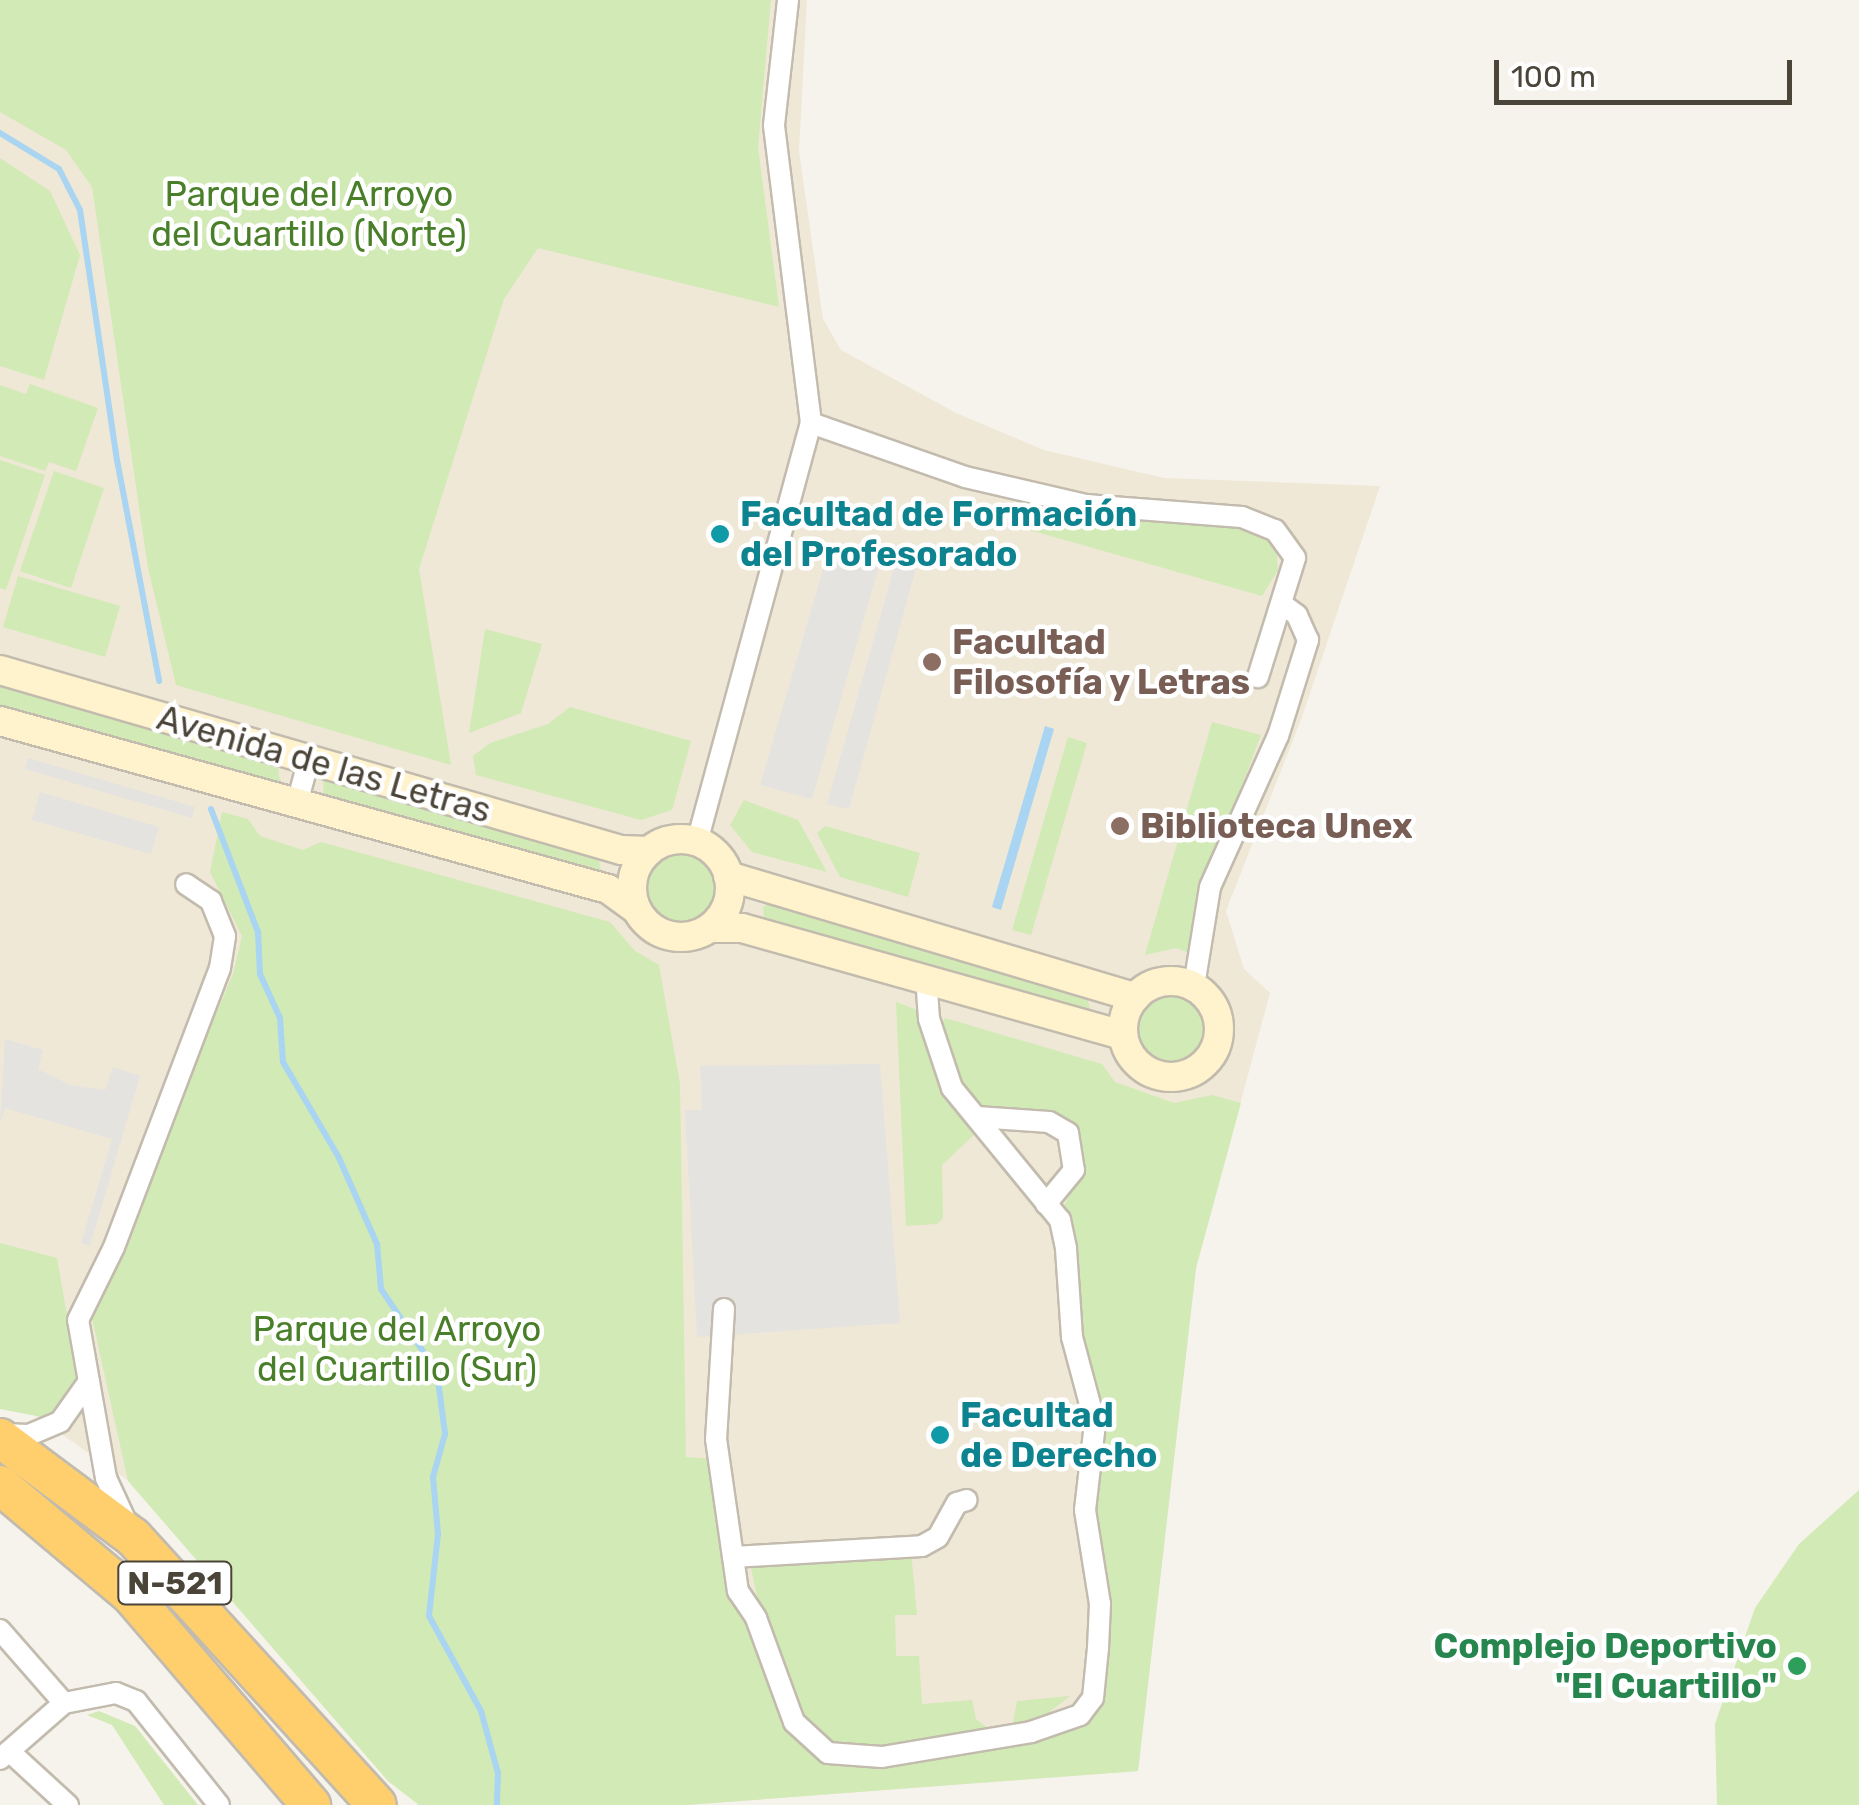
<!DOCTYPE html>
<html>
<head>
<meta charset="utf-8">
<style>
  body { margin:0 }
  #map { position:relative; width:1859px; height:1805px; overflow:hidden; background:#f6f3ec; font-family:Rubik,sans-serif }
  div>[style] { position:absolute }
  .education>* { inset:0; background:#efe8d6 }
  .green>* { inset:0; background:#d2eab5 }
  .round { border-radius:50% }
  .parking>* { inset:0; background:#e5e3e0 }
  .water>* { inset:0; background:#a9d4f2 }
  .stream>* { height:6px; margin:-3px; padding:0 3px; transform-origin:3px; border-radius:3px; background:#a9d4f2 }
  .roads { filter:drop-shadow(2px 0 #c2bbae) drop-shadow(-2px 0 #c2bbae) drop-shadow(0 2px #c2bbae) drop-shadow(0 -2px #c2bbae) }
  .street>* { height:20px; margin:-10px; padding:0 10px; transform-origin:10px; border-radius:10px; background:#fff }
  .secondary>* { height:28px; margin:-14px; padding:0 14px; transform-origin:14px; border-radius:14px; background:#fff3cd }
  .secondary>.ring { margin:-14px; padding:0; box-sizing:content-box; background:none; border:28px solid #fff3cd; border-radius:50% }
  .highway>* { height:38px; margin:-19px; padding:0 19px; transform-origin:19px; border-radius:19px; background:#ffcf6e }
  .dots>* { width:28px; height:28px; translate:-50% -50%; box-sizing:border-box; border:5px solid #fff; border-radius:50% }
  span { translate:-50% -50%; white-space:nowrap; text-align:center; line-height:1.15; -webkit-text-stroke:9px #fff; paint-order:stroke }
  .shield-label span { padding:2px 8px; background:#fff; border:2px solid; border-radius:8px; -webkit-text-stroke-width:0 }
  .shield-label { font-size:32px; color:#4b4439; font-weight:700 }
  .park-label { font-size:35px; color:#4a7f2a }
  .culture-label { font-size:35px; color:#0d838f; font-weight:700 }
  .left { translate:0 -50%; text-align:left }
  .education-label { font-size:35px; color:#785e54; font-weight:700 }
  .street-label { font-size:35px; color:#4b4439 }
  .leisure-label { font-size:35px; color:#27864d; font-weight:700 }
  .right { translate:-100% -50%; text-align:right }
  .scale { position:absolute; left:1494px; top:60px; width:298px; height:45px; box-sizing:border-box; border:5px solid #4b4439; border-top:0; padding-left:12px; font-size:30px; line-height:35px; white-space:nowrap; color:#4b4439; -webkit-text-stroke:8px #fff; paint-order:stroke }
</style>
</head>
<body>
<div id="map">
  <div class="education">
    <div style="clip-path:polygon(0 0,807px 0,799px 151px,823px 319px,841px 350px,956px 413px,1044px 450px,1164px 478px,1380px 486px,1302px 717px,1226px 911px,1244px 969px,1270px 993px,1196px 1268px,1138px 1771px,687px 1805px,419px 1805px,388px 1781px,137px 1487px,0 1391px)"></div>
  </div>
  <div class="green">
    <div style="clip-path:polygon(0 0,771px 0,758px 147px,779px 307px,538px 248px,504px 299px,419px 569px,451px 765px,176px 685px,148px 568px,92px 187px,66px 150px,0 112px)"></div>
    <div style="clip-path:polygon(0 158px,50px 191px,80px 255px,44px 380px,0 366px)"></div>
    <div style="clip-path:polygon(30px 384px,98px 408px,76px 471px,49px 462px,45px 471px,0 456px,0 385px,26px 394px)"></div>
    <div style="clip-path:polygon(0 460px,45px 475px,6px 590px,0 588px)"></div>
    <div style="clip-path:polygon(54px 471px,104px 488px,71px 588px,20px 571px)"></div>
    <div style="clip-path:polygon(1042px 509px,1233px 524px,1267px 532px,1276px 545px,1278px 570px,1262px 596px,1026px 529px,1031px 513px)"></div>
    <div style="clip-path:polygon(18px 576px,120px 606px,105px 657px,3px 627px)"></div>
    <div style="clip-path:polygon(485px 629px,542px 644px,521px 713px,469px 733px)"></div>
    <div style="clip-path:polygon(0 681px,277px 761px,280px 781px,272px 785px,0 707px)"></div>
    <div style="clip-path:polygon(570px 707px,691px 741px,672px 810px,641px 820px,476px 775px,473px 756px,490px 743px,548px 724px)"></div>
    <div style="clip-path:polygon(1212px 722px,1261px 735px,1194px 912px,1192px 954px,1176px 948px,1145px 955px)"></div>
    <div style="clip-path:polygon(1068px 737px,1087px 743px,1031px 935px,1012px 930px)"></div>
    <div style="clip-path:polygon(331px 777px,598px 854px,601px 872px,593px 876px,324px 799px,323px 781px)"></div>
    <div style="clip-path:polygon(744px 800px,798px 820px,827px 872px,752px 852px,730px 825px)"></div>
    <div style="clip-path:polygon(222px 812px,248px 819px,260px 836px,303px 850px,321px 842px,610px 922px,635px 951px,659px 965px,680px 1084px,686px 1457px,714px 1459px,731px 1588px,790px 1725px,831px 1760px,1066px 1722px,1097px 1685px,1089px 1560px,1095px 1466px,1064px 1206px,1079px 1178px,1075px 1136px,978px 1106px,956px 1081px,939px 1028px,945px 1018px,1102px 1064px,1115px 1082px,1174px 1103px,1212px 1095px,1241px 1103px,1196px 1268px,1138px 1771px,687px 1805px,419px 1805px,388px 1781px,128px 1481px,92px 1318px,94px 1301px,121px 1261px,155px 1158px,233px 974px,242px 936px,210px 872px)"></div>
    <div style="clip-path:polygon(825px 826px,920px 853px,908px 897px,840px 877px,817px 833px)"></div>
    <div class="round" style="left:643px;top:851px;width:74px;height:74px"></div>
    <div style="clip-path:polygon(771px 903px,1086px 992px,1090px 1010px,1082px 1013px,765px 925px,763px 907px)"></div>
    <div class="round" style="left:1136px;top:993px;width:72px;height:72px"></div>
    <div style="clip-path:polygon(896px 1002px,920px 1011px,977px 1132px,942px 1165px,943px 1218px,937px 1224px,906px 1226px)"></div>
    <div style="clip-path:polygon(0 1243px,57px 1258px,78px 1379px,71px 1399px,47px 1418px,0 1409px)"></div>
    <div style="clip-path:polygon(1859px 1490px,1859px 1805px,1717px 1805px,1715px 1724px,1755px 1608px,1799px 1544px)"></div>
    <div style="clip-path:polygon(911px 1551px,917px 1615px,895px 1615px,896px 1656px,919px 1656px,922px 1704px,972px 1700px,976px 1719px,990px 1730px,1013px 1723px,1017px 1701px,1070px 1696px,1031px 1727px,889px 1748px,844px 1747px,821px 1738px,803px 1719px,763px 1625px,750px 1563px)"></div>
    <div style="clip-path:polygon(99px 1711px,135px 1726px,198px 1805px,164px 1805px,112px 1725px,87px 1715px)"></div>
  </div>
  <div class="parking">
    <div style="clip-path:polygon(831px 542px,882px 556px,812px 799px,760px 785px)"></div>
    <div style="clip-path:polygon(896px 561px,917px 565px,849px 809px,827px 804px)"></div>
    <div style="clip-path:polygon(28px 758px,195px 807px,192px 818px,25px 769px)"></div>
    <div style="clip-path:polygon(40px 792px,159px 827px,151px 854px,32px 820px)"></div>
    <div style="clip-path:polygon(5px 1039px,43px 1050px,38px 1069px,70px 1085px,105px 1090px,113px 1067px,140px 1076px,90px 1246px,81px 1243px,112px 1139px,5px 1108px,0 1123px)"></div>
    <div style="clip-path:polygon(880px 1064px,900px 1323px,697px 1337px,685px 1110px,702px 1110px,700px 1066px)"></div>
  </div>
  <div class="water">
    <div style="clip-path:polygon(1045px 726px,1054px 729px,1001px 910px,992px 907px)"></div>
  </div>
  <div class="stream">
    <div style="left:0;top:133px;width:69px;rotate:31.4deg"></div>
    <div style="left:59px;top:169px;width:46px;rotate:62.9deg"></div>
    <div style="left:80px;top:210px;width:253px;rotate:81.6deg"></div>
    <div style="left:117px;top:460px;width:225px;rotate:79.2deg"></div>
    <div style="left:211px;top:809px;width:132px;rotate:69.1deg"></div>
    <div style="left:258px;top:932px;width:42px;rotate:87.3deg"></div>
    <div style="left:260px;top:974px;width:48px;rotate:65.6deg"></div>
    <div style="left:280px;top:1018px;width:44px;rotate:86.1deg"></div>
    <div style="left:283px;top:1062px;width:111px;rotate:59.7deg"></div>
    <div style="left:339px;top:1158px;width:94px;rotate:66.2deg"></div>
    <div style="left:377px;top:1244px;width:45px;rotate:84.9deg"></div>
    <div style="left:381px;top:1289px;width:100px;rotate:56deg"></div>
    <div style="left:437px;top:1372px;width:63px;rotate:82.6deg"></div>
    <div style="left:445px;top:1434px;width:45px;rotate:105.6deg"></div>
    <div style="left:433px;top:1477px;width:57px;rotate:85deg"></div>
    <div style="left:438px;top:1534px;width:82px;rotate:96.3deg"></div>
    <div style="left:429px;top:1616px;width:108px;rotate:61.3deg"></div>
    <div style="left:481px;top:1711px;width:64px;rotate:74.7deg"></div>
    <div style="left:498px;top:1773px;width:32px;rotate:92deg"></div>
  </div>
  <div class="roads">
    <div class="street">
      <div style="left:811px;top:423px;width:163px;rotate:19.3deg"></div>
      <div style="left:965px;top:477px;width:124px;rotate:13deg"></div>
      <div style="left:1086px;top:505px;width:156px;rotate:4.4deg"></div>
      <div style="left:1242px;top:517px;width:35px;rotate:22deg"></div>
      <div style="left:1275px;top:530px;width:34px;rotate:54deg"></div>
      <div style="left:1295px;top:558px;width:125px;rotate:107.3deg"></div>
      <div style="left:297px;top:803px;width:46px;rotate:-74.7deg"></div>
      <div style="left:697px;top:842px;width:434px;rotate:-74.8deg"></div>
      <div style="left:811px;top:423px;width:300px;rotate:-97.1deg"></div>
      <div style="left:774px;top:125px;width:126px;rotate:-83.6deg"></div>
      <div style="left:1194px;top:986px;width:100px;rotate:-80.8deg"></div>
      <div style="left:1210px;top:887px;width:166px;rotate:-65.8deg"></div>
      <div style="left:1278px;top:736px;width:101px;rotate:-72.6deg"></div>
      <div style="left:1308px;top:640px;width:27px;rotate:-114deg"></div>
      <div style="left:1297px;top:615px;width:17px;rotate:-144deg"></div>
      <div style="left:977px;top:1117px;width:72px;rotate:4deg"></div>
      <div style="left:1049px;top:1122px;width:22px;rotate:30deg"></div>
      <div style="left:1068px;top:1133px;width:37px;rotate:81deg"></div>
      <div style="left:1074px;top:1170px;width:44px;rotate:129.5deg"></div>
      <div style="left:724px;top:1309px;width:130px;rotate:93.5deg"></div>
      <div style="left:716px;top:1439px;width:154px;rotate:81.8deg"></div>
      <div style="left:738px;top:1591px;width:32px;rotate:56deg"></div>
      <div style="left:756px;top:1618px;width:111px;rotate:69.9deg"></div>
      <div style="left:794px;top:1722px;width:46px;rotate:42.4deg"></div>
      <div style="left:828px;top:1753px;width:54px;rotate:4.2deg"></div>
      <div style="left:882px;top:1757px;width:151px;rotate:-9.5deg"></div>
      <div style="left:1031px;top:1732px;width:52px;rotate:-19.1deg"></div>
      <div style="left:1080px;top:1715px;width:21px;rotate:-53deg"></div>
      <div style="left:1093px;top:1698px;width:50px;rotate:-84.3deg"></div>
      <div style="left:1098px;top:1648px;width:44px;rotate:-87.4deg"></div>
      <div style="left:1100px;top:1604px;width:95px;rotate:-99.1deg"></div>
      <div style="left:1085px;top:1510px;width:88px;rotate:-83.4deg"></div>
      <div style="left:1095px;top:1423px;width:89px;rotate:-105deg"></div>
      <div style="left:1072px;top:1337px;width:89px;rotate:-93.9deg"></div>
      <div style="left:1066px;top:1248px;width:29px;rotate:-102deg"></div>
      <div style="left:1060px;top:1220px;width:171px;rotate:-129.3deg"></div>
      <div style="left:952px;top:1088px;width:73px;rotate:-108.4deg"></div>
      <div style="left:929px;top:1019px;width:39px;rotate:-94deg"></div>
      <div style="left:1px;top:1434px;width:28px;rotate:2deg"></div>
      <div style="left:29px;top:1435px;width:34px;rotate:-23deg"></div>
      <div style="left:60px;top:1422px;width:50px;rotate:-54.7deg"></div>
      <div style="left:128px;top:1526px;width:53px;rotate:-114.6deg"></div>
      <div style="left:106px;top:1478px;width:160px;rotate:-100deg"></div>
      <div style="left:78px;top:1320px;width:81px;rotate:-63.7deg"></div>
      <div style="left:114px;top:1247px;width:298px;rotate:-69.2deg"></div>
      <div style="left:220px;top:968px;width:32px;rotate:-81deg"></div>
      <div style="left:225px;top:936px;width:38px;rotate:-112deg"></div>
      <div style="left:211px;top:901px;width:30px;rotate:-146deg"></div>
      <div style="left:733px;top:1557px;width:189px;rotate:-3.3deg"></div>
      <div style="left:922px;top:1546px;width:18px;rotate:-29deg"></div>
      <div style="left:938px;top:1537px;width:39px;rotate:-61deg"></div>
      <div style="left:957px;top:1503px;width:10px;rotate:-17deg"></div>
      <div style="left:0;top:1630px;width:97px;rotate:48.8deg"></div>
      <div style="left:9px;top:1751px;width:80px;rotate:42.5deg"></div>
      <div style="left:0;top:1759px;width:85px;rotate:-41.2deg"></div>
      <div style="left:64px;top:1703px;width:53px;rotate:-10.9deg"></div>
      <div style="left:116px;top:1693px;width:22px;rotate:22deg"></div>
      <div style="left:136px;top:1701px;width:133px;rotate:51.4deg"></div>
    </div>
    <div class="secondary">
      <div style="left:0;top:670px;width:647px;rotate:16.16deg"></div>
      <div style="left:621px;top:850px;width:28px;rotate:2deg"></div>
      <div style="left:0;top:721px;width:631px;rotate:15.45deg"></div>
      <div style="left:608px;top:889px;width:34px;rotate:36deg"></div>
      <div class="ring" style="left:632px;top:839px;width:70px;height:70px"></div>
      <div style="left:728px;top:876px;width:425px;rotate:16.6deg"></div>
      <div style="left:710px;top:928px;width:32px"></div>
      <div style="left:742px;top:928px;width:396px;rotate:15.7deg"></div>
      <div class="ring" style="left:1123px;top:981px;width:68px;height:68px"></div>
    </div>
    <div class="highway">
      <div style="left:0;top:1438px;width:166px;rotate:36.7deg"></div>
      <div style="left:133px;top:1537px;width:362px;rotate:47.7deg"></div>
      <div style="left:0;top:1485px;width:171px;rotate:40deg"></div>
      <div style="left:131px;top:1595px;width:277px;rotate:49.4deg"></div>
    </div>
  </div>
  <div class="dots">
    <div style="left:720px;top:534px;background:#0f9aa8"></div>
    <div style="left:932px;top:662px;background:#8d6e63"></div>
    <div style="left:1120px;top:826px;background:#8d6e63"></div>
    <div style="left:940px;top:1435px;background:#0f9aa8"></div>
    <div style="left:1797px;top:1666px;background:#2e9e5b"></div>
  </div>
  <div class="shield-label">
    <span style="left:175px;top:1583px">N-521</span>
  </div>
  <div class="park-label">
    <span style="left:309px;top:214px">Parque del Arroyo<br>del Cuartillo (Norte)</span>
    <span style="left:397px;top:1349px">Parque del Arroyo<br>del Cuartillo (Sur)</span>
  </div>
  <div class="culture-label">
    <span class="left" style="left:740px;top:534px">Facultad de Formación<br>del Profesorado</span>
    <span class="left" style="left:960px;top:1435px">Facultad<br>de Derecho</span>
  </div>
  <div class="education-label">
    <span class="left" style="left:952px;top:662px">Facultad<br>Filosofía y Letras</span>
    <span class="left" style="left:1140px;top:826px">Biblioteca Unex</span>
  </div>
  <div class="street-label">
    <span style="left:324px;top:764px;rotate:16deg">Avenida de las Letras</span>
  </div>
  <div class="leisure-label">
    <span class="right" style="left:1777px;top:1666px">Complejo Deportivo<br>"El Cuartillo"</span>
  </div>
  <div class="scale">100 m</div>
</div>
</body>
</html>
